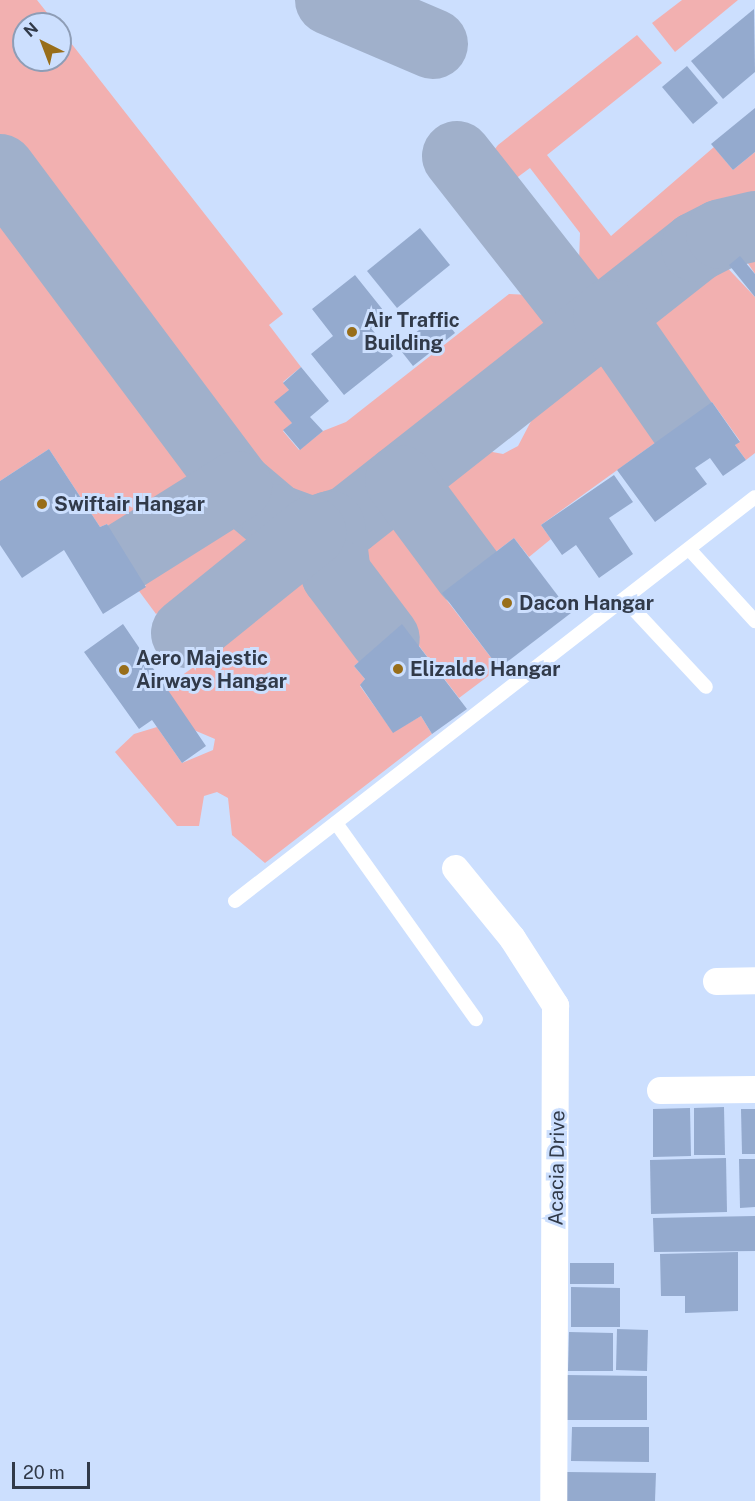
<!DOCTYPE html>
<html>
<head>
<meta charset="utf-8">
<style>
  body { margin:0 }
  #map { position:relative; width:755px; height:1501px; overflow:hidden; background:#ccdffe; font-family:"Public Sans",sans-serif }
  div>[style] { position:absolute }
  .green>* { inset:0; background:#f2b0b0 }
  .taxiway>* { height:70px; margin:-35px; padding:0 35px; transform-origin:35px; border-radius:35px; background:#a0b0cb }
  .building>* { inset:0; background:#94aace }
  .lane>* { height:14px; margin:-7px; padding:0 7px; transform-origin:7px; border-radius:7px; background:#fff }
  .street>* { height:27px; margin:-13.5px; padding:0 13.5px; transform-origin:13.5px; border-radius:13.5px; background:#fff }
  .dots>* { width:16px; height:16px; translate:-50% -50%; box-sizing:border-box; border:3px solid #ccdffe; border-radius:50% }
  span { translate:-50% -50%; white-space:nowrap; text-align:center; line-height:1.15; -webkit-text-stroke:6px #ccdffe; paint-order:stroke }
  .poi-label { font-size:20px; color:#313a49; font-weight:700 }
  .left { translate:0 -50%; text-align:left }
  .street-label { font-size:20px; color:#313a49 }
  .north { position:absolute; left:12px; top:12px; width:60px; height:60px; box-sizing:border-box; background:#ccdffe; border:2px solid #8e9db6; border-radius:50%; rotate:318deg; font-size:16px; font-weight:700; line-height:24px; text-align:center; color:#313a49 }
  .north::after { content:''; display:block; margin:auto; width:21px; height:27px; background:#986e1a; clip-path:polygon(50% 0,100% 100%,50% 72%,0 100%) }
  .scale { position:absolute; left:12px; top:1462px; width:78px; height:27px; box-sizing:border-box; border:3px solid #313a49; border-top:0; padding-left:8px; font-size:18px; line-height:21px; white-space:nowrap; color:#313a49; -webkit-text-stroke:4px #ccdffe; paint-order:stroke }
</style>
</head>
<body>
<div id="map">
  <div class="green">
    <div style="clip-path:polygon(0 0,37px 0,56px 24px,24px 24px,24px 60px,60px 60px,60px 29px,283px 314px,269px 325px,301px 367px,283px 382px,289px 390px,292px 423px,283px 431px,299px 450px,323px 431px,346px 422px,509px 294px,552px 296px,564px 311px,562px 331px,340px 508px,304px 510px,270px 493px,0 144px)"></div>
    <div style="clip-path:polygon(682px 0,738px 0,675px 52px,652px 23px)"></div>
    <div style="clip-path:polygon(637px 35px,662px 63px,547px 155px,611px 236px,714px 147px,733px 170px,755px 152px,755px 212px,709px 222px,611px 295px,590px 298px,565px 273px,579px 262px,580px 233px,530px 168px,500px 190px,487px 172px,488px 158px,498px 145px)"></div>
    <div style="clip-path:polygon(0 188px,201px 458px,204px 471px,196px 490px,118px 541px,107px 524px,100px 527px,49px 449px,0 481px)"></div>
    <div style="clip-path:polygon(755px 237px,755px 274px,738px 248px,740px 242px)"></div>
    <div style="clip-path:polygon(719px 259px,755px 297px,755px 453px,746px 460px,735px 445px,740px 441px,712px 402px,689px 419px,640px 343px,643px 319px,652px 303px,707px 260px)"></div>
    <div style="clip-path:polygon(607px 347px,619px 350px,631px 362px,677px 427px,541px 525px,551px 539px,529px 557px,514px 538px,477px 566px,428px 499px,429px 483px,465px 454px,482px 450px,503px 454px,518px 446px,551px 383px,595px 348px)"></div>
    <div style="clip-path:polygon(400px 508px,409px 513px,459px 580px,442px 594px,499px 668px,459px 698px,403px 625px,394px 632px,349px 578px,345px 556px,349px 543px,388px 510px)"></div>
    <div style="clip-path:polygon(221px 512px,289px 539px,180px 625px,167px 607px,156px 614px,139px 591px,146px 586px,132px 564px)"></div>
    <div style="clip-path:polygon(308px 548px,318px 550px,326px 577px,379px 645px,354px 666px,365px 679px,360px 686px,393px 732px,421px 716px,432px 734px,265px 863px,232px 835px,228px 798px,217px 792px,204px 796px,199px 826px,177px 826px,115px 752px,134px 734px,157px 727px,182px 763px,213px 750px,215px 739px,182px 725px,164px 688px,205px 659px,192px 641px)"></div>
  </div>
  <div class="taxiway">
    <div style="left:330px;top:0;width:112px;rotate:23.1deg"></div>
    <div style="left:457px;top:156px;width:219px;rotate:51.9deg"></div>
    <div style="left:0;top:169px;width:396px;rotate:53.2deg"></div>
    <div style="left:237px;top:486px;width:51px;rotate:40.2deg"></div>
    <div style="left:276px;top:519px;width:37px;rotate:20deg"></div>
    <div style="left:311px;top:532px;width:39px;rotate:-17deg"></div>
    <div style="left:348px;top:521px;width:443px;rotate:-38.2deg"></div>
    <div style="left:696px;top:247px;width:28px;rotate:-27deg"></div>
    <div style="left:721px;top:234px;width:35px;rotate:-13deg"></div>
    <div style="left:608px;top:315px;width:131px;rotate:55.2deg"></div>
    <div style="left:400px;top:480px;width:116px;rotate:53.4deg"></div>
    <div style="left:330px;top:526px;width:48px;rotate:82.9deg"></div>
    <div style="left:336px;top:574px;width:81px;rotate:53deg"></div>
    <div style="left:127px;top:555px;width:130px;rotate:-32.1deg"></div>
    <div style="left:186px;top:633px;width:161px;rotate:-38.9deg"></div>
  </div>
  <div class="building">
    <div style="clip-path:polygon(754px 9px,755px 72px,723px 99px,691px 61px)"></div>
    <div style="clip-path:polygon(687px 66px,718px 103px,693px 124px,662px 87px)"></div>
    <div style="clip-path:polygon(755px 108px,755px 152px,733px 170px,711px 144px)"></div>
    <div style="clip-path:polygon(420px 228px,450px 265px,397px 308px,367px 271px)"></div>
    <div style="clip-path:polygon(740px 256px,755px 274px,755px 297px,729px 265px)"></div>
    <div style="clip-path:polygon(355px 275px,387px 315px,371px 328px,393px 356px,344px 395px,311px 354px,333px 336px,312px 309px)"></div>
    <div style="clip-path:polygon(440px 313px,455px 333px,413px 366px,398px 347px)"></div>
    <div style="clip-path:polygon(301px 367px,329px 401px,310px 417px,323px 431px,300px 450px,283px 430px,292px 423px,274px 402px,289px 390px,283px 383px)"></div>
    <div style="clip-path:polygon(712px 402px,740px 442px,735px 445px,746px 460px,723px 476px,710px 458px,695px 468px,707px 484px,655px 522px,617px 470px)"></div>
    <div style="clip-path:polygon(49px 449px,100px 527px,107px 524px,146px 587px,103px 614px,64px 550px,22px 578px,0 545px,0 481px)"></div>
    <div style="clip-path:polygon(614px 475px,633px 502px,609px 518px,633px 554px,599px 578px,576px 545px,562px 555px,541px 525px)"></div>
    <div style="clip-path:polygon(514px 538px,571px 613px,499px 668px,442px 593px)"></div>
    <div style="clip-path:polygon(123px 624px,206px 746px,182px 763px,152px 720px,139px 729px,84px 652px)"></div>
    <div style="clip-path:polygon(402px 624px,467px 709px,432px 734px,421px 716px,393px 733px,360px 685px,365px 679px,354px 666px)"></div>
    <div style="clip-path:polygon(724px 1107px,725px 1155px,694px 1155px,694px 1108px)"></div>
    <div style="clip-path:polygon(690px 1108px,691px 1156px,653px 1157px,653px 1109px)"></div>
    <div style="clip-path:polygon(741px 1109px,755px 1109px,755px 1154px,742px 1154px)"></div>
    <div style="clip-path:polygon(726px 1158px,727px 1212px,651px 1214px,650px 1160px)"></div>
    <div style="clip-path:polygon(739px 1159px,755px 1159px,755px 1207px,740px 1208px)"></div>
    <div style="clip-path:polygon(755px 1216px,755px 1251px,654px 1252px,653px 1218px)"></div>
    <div style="clip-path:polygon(738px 1252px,738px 1311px,685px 1313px,685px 1296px,661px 1296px,660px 1254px)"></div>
    <div style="clip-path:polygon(570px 1263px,614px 1263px,614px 1284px,570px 1284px)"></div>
    <div style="clip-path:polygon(571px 1287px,620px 1288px,620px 1327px,571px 1327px)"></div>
    <div style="clip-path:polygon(617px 1329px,648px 1330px,647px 1371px,616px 1370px)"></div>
    <div style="clip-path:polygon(569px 1332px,613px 1333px,613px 1371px,568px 1371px)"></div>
    <div style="clip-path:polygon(565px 1375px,647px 1376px,647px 1420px,564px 1420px)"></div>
    <div style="clip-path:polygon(572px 1427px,649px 1427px,649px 1462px,571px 1461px)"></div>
    <div style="clip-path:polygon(567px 1472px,656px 1473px,655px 1501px,567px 1501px)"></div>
  </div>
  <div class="lane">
    <div style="left:689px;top:549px;width:98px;rotate:47.5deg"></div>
    <div style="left:624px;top:599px;width:120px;rotate:47deg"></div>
    <div style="left:336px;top:823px;width:241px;rotate:54.5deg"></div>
    <div style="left:235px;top:901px;width:658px;rotate:-37.84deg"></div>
  </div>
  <div class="street">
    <div style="left:455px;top:868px;width:90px;rotate:50.8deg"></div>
    <div style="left:512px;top:938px;width:80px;rotate:57.3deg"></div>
    <div style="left:555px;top:1005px;width:496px;rotate:90.2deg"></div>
    <div style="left:716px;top:981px;width:39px;rotate:-1deg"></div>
    <div style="left:660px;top:1090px;width:95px;rotate:-0.6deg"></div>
  </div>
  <div class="dots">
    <div style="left:352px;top:332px;background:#986e1a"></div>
    <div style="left:42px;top:504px;background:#986e1a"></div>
    <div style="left:507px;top:603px;background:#986e1a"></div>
    <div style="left:398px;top:669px;background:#986e1a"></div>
    <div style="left:124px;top:670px;background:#986e1a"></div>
  </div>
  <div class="poi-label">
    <span class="left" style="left:364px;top:332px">Air Traffic<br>Building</span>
    <span class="left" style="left:54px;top:504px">Swiftair Hangar</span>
    <span class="left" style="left:519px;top:603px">Dacon Hangar</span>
    <span class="left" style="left:136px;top:670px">Aero Majestic<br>Airways Hangar</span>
    <span class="left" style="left:410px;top:669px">Elizalde Hangar</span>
  </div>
  <div class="street-label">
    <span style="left:557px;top:1168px;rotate:-89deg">Acacia Drive</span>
  </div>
  <div class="north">N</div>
  <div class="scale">20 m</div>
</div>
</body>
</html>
